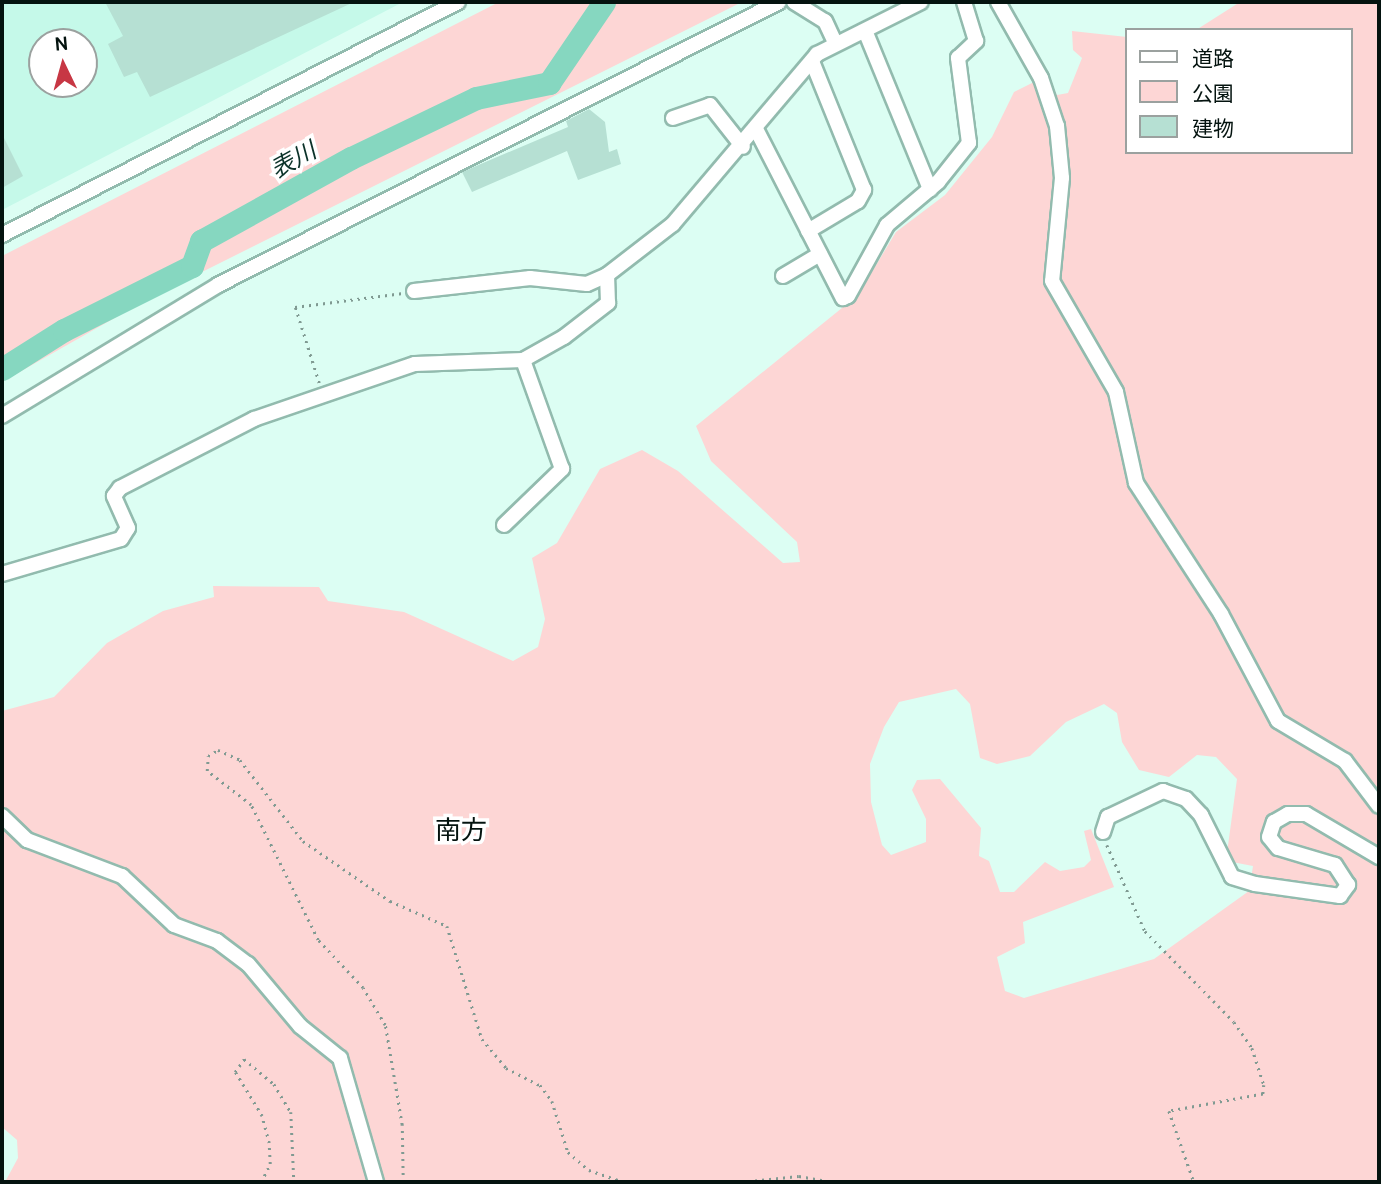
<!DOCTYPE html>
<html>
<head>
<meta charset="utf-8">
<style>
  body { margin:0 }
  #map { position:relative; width:1381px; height:1184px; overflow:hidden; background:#dcfef3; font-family:Cabin,"Noto Sans JP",sans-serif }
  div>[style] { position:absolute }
  .built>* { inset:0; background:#c5f9e9 }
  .green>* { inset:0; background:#fdd6d5 }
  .river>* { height:23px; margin:-11.5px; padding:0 11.5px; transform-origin:11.5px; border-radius:11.5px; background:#86d7c0 }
  .building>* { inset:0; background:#b6e0d3 }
  .path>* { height:2.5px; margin-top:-1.25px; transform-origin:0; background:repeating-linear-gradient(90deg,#809a92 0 2px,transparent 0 7px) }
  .roads { filter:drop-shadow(2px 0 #92bbae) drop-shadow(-2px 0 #92bbae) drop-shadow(0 2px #92bbae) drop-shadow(0 -2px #92bbae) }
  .minor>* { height:14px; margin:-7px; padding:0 7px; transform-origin:7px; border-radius:7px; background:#fff }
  span { translate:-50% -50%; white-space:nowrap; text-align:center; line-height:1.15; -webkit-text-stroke:7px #fff; paint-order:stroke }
  .water-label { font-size:24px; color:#0b3229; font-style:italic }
  .quarter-label { font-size:26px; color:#04130f }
  .frame { position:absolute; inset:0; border:4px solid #04130f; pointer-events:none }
  .legend { position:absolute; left:1125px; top:28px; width:228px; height:126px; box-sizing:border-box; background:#fff; border:2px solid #9ba19f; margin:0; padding:9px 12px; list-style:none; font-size:21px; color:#04130f }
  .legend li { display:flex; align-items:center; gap:14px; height:35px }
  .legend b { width:35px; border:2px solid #9ba19f }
  .north { position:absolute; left:28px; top:28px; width:70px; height:70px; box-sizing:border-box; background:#fff; border:2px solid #9ba19f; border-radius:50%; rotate:355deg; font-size:19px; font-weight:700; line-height:28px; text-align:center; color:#04130f }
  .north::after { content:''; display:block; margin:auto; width:24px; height:32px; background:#c73744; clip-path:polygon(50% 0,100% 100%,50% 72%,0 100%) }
</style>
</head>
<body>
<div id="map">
  <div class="built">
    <div style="clip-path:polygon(evenodd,2px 2px,403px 2px,2px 210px,2px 2px,42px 42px,84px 42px,84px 84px,42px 84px,42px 42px)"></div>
  </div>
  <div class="green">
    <div style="clip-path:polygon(499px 2px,742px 2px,148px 299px,2px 382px,2px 256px)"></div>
    <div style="clip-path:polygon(evenodd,1240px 2px,1379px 2px,1379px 1182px,5px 1182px,18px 1158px,17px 1140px,2px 1127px,2px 711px,54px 697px,107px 643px,163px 611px,214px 597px,213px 586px,319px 587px,328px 601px,404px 612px,513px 661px,538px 647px,545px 619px,532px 558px,557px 543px,600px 469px,642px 450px,678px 471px,783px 563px,800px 562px,797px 542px,711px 461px,696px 426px,858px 295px,896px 232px,945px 195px,992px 137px,1014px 92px,1046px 76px,1057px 95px,1068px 93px,1082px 58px,1073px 50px,1072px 31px,1127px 37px,1127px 152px,1351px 152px,1351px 30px,1196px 30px,1240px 2px,956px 689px,970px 704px,980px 758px,997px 764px,1030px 756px,1066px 722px,1104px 704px,1117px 713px,1122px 742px,1139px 770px,1169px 777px,1197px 755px,1216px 757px,1237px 779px,1227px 853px,1232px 862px,1253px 866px,1249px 891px,1154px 959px,1024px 998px,1005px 991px,997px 957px,1025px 943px,1023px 922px,1114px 887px,1091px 829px,1084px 831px,1091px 860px,1084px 867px,1060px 871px,1045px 862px,1014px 892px,1000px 892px,989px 861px,979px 856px,981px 828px,940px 779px,917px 780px,912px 790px,926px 819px,926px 842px,891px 855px,882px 845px,871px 802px,870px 764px,884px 727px,899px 702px,956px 689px)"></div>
  </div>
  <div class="river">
    <div style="left:2px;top:369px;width:73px;rotate:-32.2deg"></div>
    <div style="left:64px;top:330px;width:143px;rotate:-26.6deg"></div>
    <div style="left:192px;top:266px;width:27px;rotate:-70deg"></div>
    <div style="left:201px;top:241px;width:171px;rotate:-29deg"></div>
    <div style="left:351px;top:158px;width:139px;rotate:-25.6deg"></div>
    <div style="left:476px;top:98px;width:75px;rotate:-11.6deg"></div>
    <div style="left:549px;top:83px;width:98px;rotate:-55.8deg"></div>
  </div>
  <div class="building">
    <div style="clip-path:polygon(105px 2px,354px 2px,150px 97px,137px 72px,124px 77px,108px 44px,123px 36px)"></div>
    <div style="clip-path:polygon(589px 109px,605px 122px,609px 152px,617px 149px,621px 164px,578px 180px,567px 151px,472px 192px,462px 172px,568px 127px,566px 121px)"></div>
    <div style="clip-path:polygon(2px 134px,23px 176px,2px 188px)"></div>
  </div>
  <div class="path">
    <div style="left:319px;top:383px;width:80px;rotate:-107.5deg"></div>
    <div style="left:295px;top:307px;width:109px;rotate:-7.4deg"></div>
    <div style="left:1107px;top:845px;width:94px;rotate:66.2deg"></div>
    <div style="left:1145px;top:931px;width:127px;rotate:45.6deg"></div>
    <div style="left:1234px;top:1022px;width:32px;rotate:55deg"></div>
    <div style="left:1252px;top:1048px;width:39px;rotate:72deg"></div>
    <div style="left:1264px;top:1085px;width:9px;rotate:96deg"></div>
    <div style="left:1263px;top:1094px;width:96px;rotate:169.7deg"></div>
    <div style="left:1169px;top:1111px;width:75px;rotate:70.6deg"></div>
    <div style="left:261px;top:1182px;width:20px;rotate:-63deg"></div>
    <div style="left:270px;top:1164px;width:21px;rotate:-93deg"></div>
    <div style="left:269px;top:1143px;width:28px;rotate:-105deg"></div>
    <div style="left:262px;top:1116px;width:52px;rotate:-121.5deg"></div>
    <div style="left:235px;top:1072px;width:16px;rotate:-55deg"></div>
    <div style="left:244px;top:1059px;width:39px;rotate:40deg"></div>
    <div style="left:274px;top:1084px;width:33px;rotate:59deg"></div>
    <div style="left:291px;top:1112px;width:70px;rotate:87.5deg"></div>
    <div style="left:403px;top:1182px;width:57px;rotate:-91deg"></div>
    <div style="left:402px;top:1125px;width:101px;rotate:-99.6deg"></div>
    <div style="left:385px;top:1025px;width:43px;rotate:-120.7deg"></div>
    <div style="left:363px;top:988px;width:66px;rotate:-133.2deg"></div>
    <div style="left:318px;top:940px;width:151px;rotate:-116.4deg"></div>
    <div style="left:251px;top:805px;width:56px;rotate:-142.3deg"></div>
    <div style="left:207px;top:771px;width:15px;rotate:-86deg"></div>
    <div style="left:208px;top:756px;width:12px;rotate:-31deg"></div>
    <div style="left:218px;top:750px;width:24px;rotate:24deg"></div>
    <div style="left:240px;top:760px;width:103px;rotate:52.1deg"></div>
    <div style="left:303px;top:841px;width:106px;rotate:34.6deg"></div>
    <div style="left:390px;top:901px;width:62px;rotate:23.7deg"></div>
    <div style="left:447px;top:926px;width:118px;rotate:72.8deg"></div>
    <div style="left:482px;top:1039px;width:38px;rotate:50deg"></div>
    <div style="left:506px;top:1068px;width:38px;rotate:27deg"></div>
    <div style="left:540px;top:1085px;width:20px;rotate:53deg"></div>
    <div style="left:552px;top:1101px;width:53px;rotate:72.6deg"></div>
    <div style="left:568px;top:1152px;width:28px;rotate:41deg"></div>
    <div style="left:589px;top:1170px;width:36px;rotate:19deg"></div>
    <div style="left:741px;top:1182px;width:58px;rotate:-5.9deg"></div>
    <div style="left:799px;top:1176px;width:34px;rotate:10deg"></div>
  </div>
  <div class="roads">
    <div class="minor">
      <div style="left:794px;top:2px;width:36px;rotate:32deg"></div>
      <div style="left:825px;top:21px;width:23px;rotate:65deg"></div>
      <div style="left:998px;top:2px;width:87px;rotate:60.5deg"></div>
      <div style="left:1041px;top:78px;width:51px;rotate:71.6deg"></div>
      <div style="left:1057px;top:126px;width:52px;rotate:84.5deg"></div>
      <div style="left:1062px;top:178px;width:103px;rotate:95.5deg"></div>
      <div style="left:1052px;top:281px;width:128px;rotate:60deg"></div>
      <div style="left:1116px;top:392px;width:93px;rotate:77.6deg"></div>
      <div style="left:1136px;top:483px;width:156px;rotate:57deg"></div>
      <div style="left:1221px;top:614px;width:121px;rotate:62deg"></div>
      <div style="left:1278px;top:721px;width:78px;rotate:30.8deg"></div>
      <div style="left:1345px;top:761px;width:56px;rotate:52.9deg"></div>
      <div style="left:866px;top:33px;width:169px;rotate:67.7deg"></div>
      <div style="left:673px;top:118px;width:39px;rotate:-19deg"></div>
      <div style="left:710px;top:105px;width:53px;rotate:51.8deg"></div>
      <div style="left:757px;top:131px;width:188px;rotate:62.8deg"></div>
      <div style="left:843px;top:298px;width:5px;rotate:-22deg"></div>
      <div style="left:848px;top:296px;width:81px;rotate:-61.2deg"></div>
      <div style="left:887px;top:225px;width:67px;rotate:-40.1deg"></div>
      <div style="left:938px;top:182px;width:50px;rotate:-51.5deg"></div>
      <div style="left:969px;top:143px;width:86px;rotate:-97.4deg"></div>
      <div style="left:958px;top:58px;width:25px;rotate:-43deg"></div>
      <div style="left:976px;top:41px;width:41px;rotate:-107.1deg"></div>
      <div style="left:808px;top:231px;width:58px;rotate:-31deg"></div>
      <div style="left:858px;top:201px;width:13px;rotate:-61deg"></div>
      <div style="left:864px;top:190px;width:139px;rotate:-112deg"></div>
      <div style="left:2px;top:235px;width:512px;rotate:-27.07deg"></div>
      <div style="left:783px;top:276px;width:43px;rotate:-30.7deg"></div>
      <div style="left:414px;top:291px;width:117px;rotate:-6.4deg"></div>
      <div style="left:530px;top:278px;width:57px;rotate:6deg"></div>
      <div style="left:587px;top:284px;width:22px;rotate:-24deg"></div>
      <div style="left:2px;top:416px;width:253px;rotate:-31.2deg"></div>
      <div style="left:218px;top:285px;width:628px;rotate:-26.77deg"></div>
      <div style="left:504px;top:525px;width:81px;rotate:-44deg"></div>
      <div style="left:562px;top:469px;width:116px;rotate:-109.7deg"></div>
      <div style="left:2px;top:574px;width:124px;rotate:-16.4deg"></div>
      <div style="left:121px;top:539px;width:13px;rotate:-58deg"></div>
      <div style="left:128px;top:528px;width:35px;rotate:-114deg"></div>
      <div style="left:114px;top:496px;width:10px;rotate:-53deg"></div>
      <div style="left:120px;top:488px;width:151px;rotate:-27.2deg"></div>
      <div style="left:254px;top:419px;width:170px;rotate:-18.9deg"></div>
      <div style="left:415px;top:364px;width:108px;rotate:-2.1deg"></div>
      <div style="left:523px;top:360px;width:47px;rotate:-29.3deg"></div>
      <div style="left:564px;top:337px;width:56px;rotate:-37.7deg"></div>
      <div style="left:608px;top:303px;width:28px;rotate:-92deg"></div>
      <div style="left:607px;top:275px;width:83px;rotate:-37.7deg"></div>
      <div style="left:673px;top:224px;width:223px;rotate:-49.7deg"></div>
      <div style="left:817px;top:54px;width:116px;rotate:-26.6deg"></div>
      <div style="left:2px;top:816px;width:35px;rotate:44deg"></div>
      <div style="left:27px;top:840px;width:102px;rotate:20.8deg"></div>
      <div style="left:122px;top:876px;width:71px;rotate:43.3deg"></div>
      <div style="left:174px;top:925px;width:46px;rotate:20.4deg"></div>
      <div style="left:217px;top:941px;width:39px;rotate:37deg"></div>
      <div style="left:248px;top:964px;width:81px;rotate:50deg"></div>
      <div style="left:300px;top:1026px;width:51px;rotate:38.7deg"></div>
      <div style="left:340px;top:1058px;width:129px;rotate:73.8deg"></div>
      <div style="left:1103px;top:832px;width:16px;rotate:-72deg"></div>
      <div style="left:1108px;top:817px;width:61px;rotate:-25.3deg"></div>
      <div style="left:1163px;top:791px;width:24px;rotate:19deg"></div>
      <div style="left:1186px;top:799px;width:22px;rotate:47deg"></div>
      <div style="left:1201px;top:815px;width:69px;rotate:63.4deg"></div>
      <div style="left:1232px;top:877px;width:24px;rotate:17deg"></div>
      <div style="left:1255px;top:884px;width:86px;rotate:8deg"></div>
      <div style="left:1340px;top:896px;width:14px;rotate:-54deg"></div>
      <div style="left:1348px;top:885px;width:24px;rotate:-123deg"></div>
      <div style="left:1335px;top:865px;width:59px;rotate:-163.4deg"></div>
      <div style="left:1278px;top:848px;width:14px;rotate:-129deg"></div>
      <div style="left:1269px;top:837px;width:16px;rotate:-72deg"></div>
      <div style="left:1274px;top:822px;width:16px;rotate:-30deg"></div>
      <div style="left:1288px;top:814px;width:18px"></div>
      <div style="left:1306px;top:814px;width:85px;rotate:30.5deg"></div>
    </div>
  </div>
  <div class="water-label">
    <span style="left:293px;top:160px;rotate:-29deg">表川</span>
  </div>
  <div class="quarter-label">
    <span style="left:461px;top:831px">南方</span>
  </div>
  <div class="frame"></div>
  <ul class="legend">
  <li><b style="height:9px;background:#fff"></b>道路</li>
  <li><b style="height:19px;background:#fdd6d5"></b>公園</li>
  <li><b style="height:19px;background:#b6e0d3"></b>建物</li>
  </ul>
  <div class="north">N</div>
</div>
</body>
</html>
